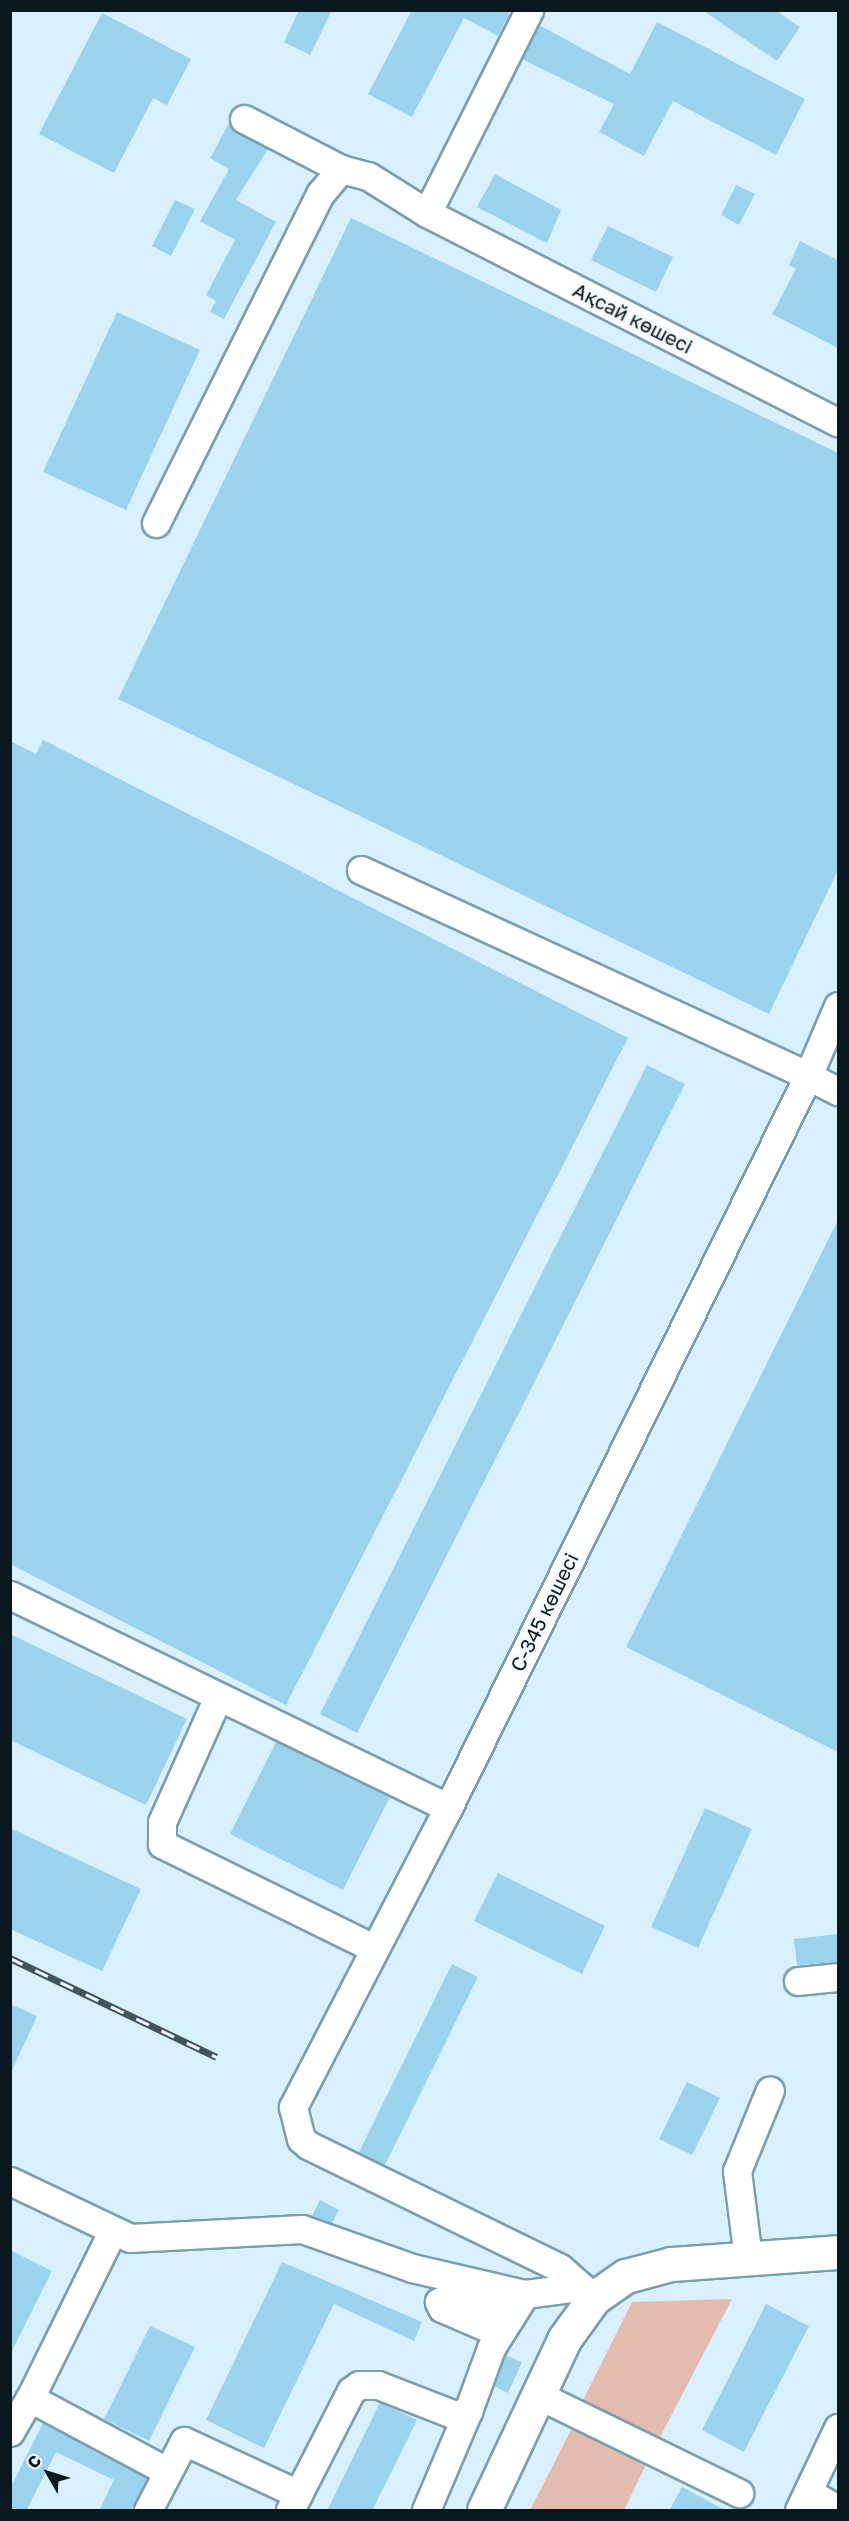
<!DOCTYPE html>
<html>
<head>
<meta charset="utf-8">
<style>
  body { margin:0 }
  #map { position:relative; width:849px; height:2521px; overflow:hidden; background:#d9f0fd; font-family:"Golos Text",sans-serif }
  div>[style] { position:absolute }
  .green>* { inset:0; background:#e4bbaf }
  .building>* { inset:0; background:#9bd3ef }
  .roads { filter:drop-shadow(2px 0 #789eb0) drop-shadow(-2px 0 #789eb0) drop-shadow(0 2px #789eb0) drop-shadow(0 -2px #789eb0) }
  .minor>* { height:27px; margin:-13.5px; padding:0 13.5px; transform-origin:13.5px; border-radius:13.5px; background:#fff }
  .major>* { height:33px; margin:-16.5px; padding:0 16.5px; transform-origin:16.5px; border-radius:16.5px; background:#fff }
  .rail>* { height:7px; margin-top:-3.5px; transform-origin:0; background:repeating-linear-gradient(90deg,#f3fbff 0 14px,#42535b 0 28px); box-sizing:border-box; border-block:2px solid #42535b }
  span { translate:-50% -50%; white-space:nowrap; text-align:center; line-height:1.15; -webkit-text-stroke:6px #f3fbff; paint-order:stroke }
  .street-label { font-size:20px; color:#09181f }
  .frame { position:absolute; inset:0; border:12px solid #09181f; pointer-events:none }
  .north { position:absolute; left:18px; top:2443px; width:60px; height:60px; -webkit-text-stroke:4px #f3fbff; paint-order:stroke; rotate:309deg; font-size:16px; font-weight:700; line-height:24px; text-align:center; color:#09181f }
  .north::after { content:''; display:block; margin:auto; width:21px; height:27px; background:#09181f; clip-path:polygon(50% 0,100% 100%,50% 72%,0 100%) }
</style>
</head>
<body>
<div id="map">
  <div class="green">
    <div style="clip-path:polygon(732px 2299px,657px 2443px,579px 2408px,632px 2302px)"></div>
    <div style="clip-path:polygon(574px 2424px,647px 2463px,624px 2510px,530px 2510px)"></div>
  </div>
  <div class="building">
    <div style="clip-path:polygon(299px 10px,332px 10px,310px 55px,284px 42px)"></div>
    <div style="clip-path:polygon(412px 10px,511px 10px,498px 36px,464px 18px,412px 117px,368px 94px)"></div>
    <div style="clip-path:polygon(702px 10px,775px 10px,800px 27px,777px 61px)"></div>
    <div style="clip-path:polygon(102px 13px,191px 59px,167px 105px,153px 98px,114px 173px,39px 134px)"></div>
    <div style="clip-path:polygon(657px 22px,805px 99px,776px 155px,673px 101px,644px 156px,599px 132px,614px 104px,522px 59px,539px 25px,630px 74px)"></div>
    <div style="clip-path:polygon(228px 125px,268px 149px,236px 200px,276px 222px,224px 319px,210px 312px,216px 301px,206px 295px,235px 240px,200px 221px,229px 169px,210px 158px)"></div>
    <div style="clip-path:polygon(495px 174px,561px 210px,547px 243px,477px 207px)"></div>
    <div style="clip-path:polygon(736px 185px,755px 194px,739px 225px,721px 215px)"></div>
    <div style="clip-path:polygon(175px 200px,195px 209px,171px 256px,152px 246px)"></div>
    <div style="clip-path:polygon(351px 218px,838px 453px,838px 870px,769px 1014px,118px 699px)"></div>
    <div style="clip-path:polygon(608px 226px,673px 257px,656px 292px,591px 260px)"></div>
    <div style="clip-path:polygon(800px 241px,838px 260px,838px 348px,772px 314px,796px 269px,789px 265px)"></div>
    <div style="clip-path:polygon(117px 312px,200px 350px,126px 510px,43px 472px)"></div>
    <div style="clip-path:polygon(43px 740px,628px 1038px,286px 1705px,10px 1564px,10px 741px,36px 754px)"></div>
    <div style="clip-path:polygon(647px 1065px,685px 1084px,357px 1733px,320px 1714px)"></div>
    <div style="clip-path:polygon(838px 1220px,838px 1752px,626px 1647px)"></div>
    <div style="clip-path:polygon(10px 1634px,187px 1719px,146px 1805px,10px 1740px)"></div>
    <div style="clip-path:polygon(276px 1742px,390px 1797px,343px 1890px,230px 1834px)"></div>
    <div style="clip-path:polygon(705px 1808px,752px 1829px,698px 1948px,651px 1927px)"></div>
    <div style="clip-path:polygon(10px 1828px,141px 1889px,102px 1971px,10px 1929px)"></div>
    <div style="clip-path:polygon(498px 1873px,605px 1926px,582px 1974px,474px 1921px)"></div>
    <div style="clip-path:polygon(838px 1934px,838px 1962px,797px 1965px,794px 1939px)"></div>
    <div style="clip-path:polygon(452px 1964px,478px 1977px,385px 2165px,359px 2152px)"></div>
    <div style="clip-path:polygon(10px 2004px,37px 2016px,10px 2075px)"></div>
    <div style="clip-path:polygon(687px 2082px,720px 2098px,692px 2155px,659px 2139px)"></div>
    <div style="clip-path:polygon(320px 2200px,339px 2210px,332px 2223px,312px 2216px)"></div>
    <div style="clip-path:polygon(10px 2250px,52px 2271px,10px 2355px)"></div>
    <div style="clip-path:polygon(282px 2262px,422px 2322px,414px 2341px,334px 2304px,264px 2448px,206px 2420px)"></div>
    <div style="clip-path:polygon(766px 2304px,809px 2326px,744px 2452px,702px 2430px)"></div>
    <div style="clip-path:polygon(150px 2326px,195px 2347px,149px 2441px,104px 2419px)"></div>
    <div style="clip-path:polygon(505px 2355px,522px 2362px,508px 2393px,494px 2386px)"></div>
    <div style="clip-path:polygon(380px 2402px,417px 2420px,372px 2511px,327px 2511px)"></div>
    <div style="clip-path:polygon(43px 2423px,147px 2478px,131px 2511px,99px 2511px,114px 2480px,56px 2452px,26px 2511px,10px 2511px,10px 2489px)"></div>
    <div style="clip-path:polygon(682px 2487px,727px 2511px,669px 2511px)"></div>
  </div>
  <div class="roads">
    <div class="minor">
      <div style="left:244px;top:119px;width:109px;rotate:27.3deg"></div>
      <div style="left:427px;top:213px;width:227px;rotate:-63.3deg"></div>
      <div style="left:156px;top:523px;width:368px;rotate:-63.5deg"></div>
      <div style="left:320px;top:194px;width:33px;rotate:-50deg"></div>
      <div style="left:341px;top:169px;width:28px;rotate:15deg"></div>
      <div style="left:368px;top:176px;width:70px;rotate:32.1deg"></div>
      <div style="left:427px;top:213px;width:461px;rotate:27deg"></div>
      <div style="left:361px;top:870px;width:492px;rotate:24.7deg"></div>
      <div style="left:808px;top:1076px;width:76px;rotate:-66.8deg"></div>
      <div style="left:10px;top:1595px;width:487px;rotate:25.9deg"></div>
      <div style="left:218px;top:1697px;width:137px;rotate:114.1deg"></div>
      <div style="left:162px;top:1822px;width:22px;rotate:90deg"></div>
      <div style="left:162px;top:1844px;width:237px;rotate:26.2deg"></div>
      <div style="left:798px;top:1981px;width:40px;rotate:-5.7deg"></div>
      <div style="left:10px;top:2181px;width:133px;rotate:25.4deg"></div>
      <div style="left:130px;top:2238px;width:172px;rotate:-3deg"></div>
      <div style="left:302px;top:2229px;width:117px;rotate:19.5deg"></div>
      <div style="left:412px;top:2268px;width:116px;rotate:13deg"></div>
      <div style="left:525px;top:2294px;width:54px;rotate:-7.4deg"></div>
      <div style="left:748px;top:2258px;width:88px;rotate:-97.2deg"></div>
      <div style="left:737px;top:2171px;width:87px;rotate:-67.8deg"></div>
      <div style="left:594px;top:2298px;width:45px;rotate:-138.6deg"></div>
      <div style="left:560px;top:2268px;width:280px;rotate:-154deg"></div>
      <div style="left:308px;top:2145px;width:9px;rotate:-139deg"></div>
      <div style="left:301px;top:2139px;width:33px;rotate:-104deg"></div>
      <div style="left:293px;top:2107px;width:337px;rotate:-62.6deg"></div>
      <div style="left:448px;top:1808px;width:816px;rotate:-63.81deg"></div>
      <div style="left:808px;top:1076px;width:34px;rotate:27deg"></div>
      <div style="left:500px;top:2333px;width:63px;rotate:-156.7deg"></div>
      <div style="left:442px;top:2308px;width:7px;rotate:-117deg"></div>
      <div style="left:439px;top:2302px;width:13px;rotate:-29deg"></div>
      <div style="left:450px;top:2296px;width:63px;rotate:20.4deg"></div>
      <div style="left:538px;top:2395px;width:224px;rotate:26deg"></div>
      <div style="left:30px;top:2398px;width:185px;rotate:-63.7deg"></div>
      <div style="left:10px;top:2432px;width:39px;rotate:-60deg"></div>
      <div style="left:30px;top:2398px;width:153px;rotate:28.1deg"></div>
      <div style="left:808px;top:2492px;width:34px;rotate:30deg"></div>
      <div style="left:148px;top:2510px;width:78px;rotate:-62.4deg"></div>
      <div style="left:184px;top:2441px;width:126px;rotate:24.9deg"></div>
      <div style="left:290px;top:2510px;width:134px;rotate:-62.9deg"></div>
      <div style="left:351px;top:2391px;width:10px;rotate:-37deg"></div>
      <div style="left:359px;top:2385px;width:19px"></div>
      <div style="left:378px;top:2385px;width:83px;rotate:21.3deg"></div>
      <div style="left:455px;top:2415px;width:14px;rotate:-17deg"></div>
      <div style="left:468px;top:2411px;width:67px;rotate:-69.9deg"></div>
      <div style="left:491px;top:2348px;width:64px;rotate:-57.8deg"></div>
      <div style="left:426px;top:2510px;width:108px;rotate:-67deg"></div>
      <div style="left:799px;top:2510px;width:91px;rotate:-64.6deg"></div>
    </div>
    <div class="major">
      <div style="left:484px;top:2510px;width:190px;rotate:-64.8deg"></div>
      <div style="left:565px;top:2338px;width:49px;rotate:-54.1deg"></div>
      <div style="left:594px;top:2298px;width:39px;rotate:-35deg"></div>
      <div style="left:626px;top:2276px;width:47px;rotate:-14.9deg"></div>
      <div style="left:671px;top:2264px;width:167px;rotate:-4.1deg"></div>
    </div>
  </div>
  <div class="rail">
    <div style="left:10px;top:1958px;width:229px;rotate:25.6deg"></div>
  </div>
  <div class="street-label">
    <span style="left:633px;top:318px;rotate:27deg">Ақсай көшесі</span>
    <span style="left:544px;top:1612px;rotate:-64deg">С-345 көшесі</span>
  </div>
  <div class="frame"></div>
  <div class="north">С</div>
</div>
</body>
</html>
